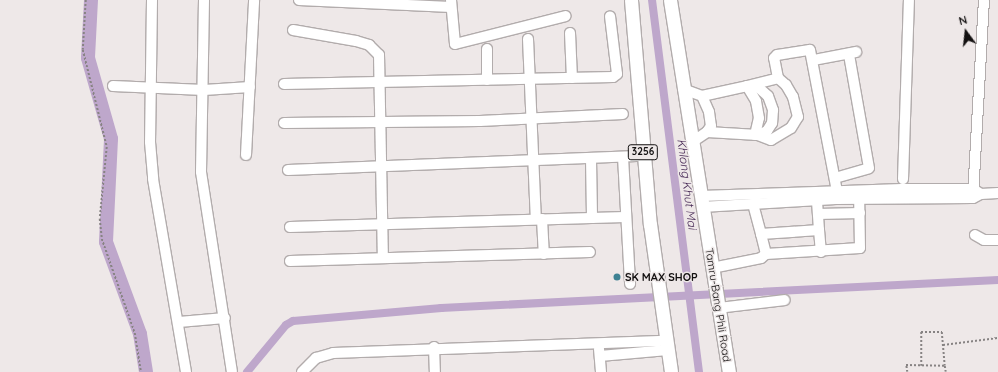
<!DOCTYPE html>
<html>
<head>
<meta charset="utf-8">
<style>
  body { margin:0 }
  #map { position:relative; width:998px; height:372px; overflow:hidden; background:#eee8e8; font-family:Quicksand,sans-serif }
  div>[style] { position:absolute }
  .canal>* { height:8px; margin:-4px; padding:0 4px; transform-origin:4px; border-radius:4px; background:#bea7cb }
  .river>* { height:14px; margin:-7px; padding:0 7px; transform-origin:7px; border-radius:7px; background:#bea7cb }
  .path>* { height:1.5px; margin-top:-0.75px; transform-origin:0; background:repeating-linear-gradient(90deg,#878383 0 2px,transparent 0 4px) }
  .roads { filter:drop-shadow(1px 0 #b2acac) drop-shadow(-1px 0 #b2acac) drop-shadow(0 1px #b2acac) drop-shadow(0 -1px #b2acac) }
  .minor>* { height:10px; margin:-5px; padding:0 5px; transform-origin:5px; border-radius:5px; background:#fff }
  .major>* { height:13px; margin:-6.5px; padding:0 6.5px; transform-origin:6.5px; border-radius:6.5px; background:#fff }
  .dots>* { width:11px; height:11px; translate:-50% -50%; box-sizing:border-box; border:2px solid #eee8e8; border-radius:50% }
  span { translate:-50% -50%; white-space:nowrap; text-align:center; line-height:1.15; -webkit-text-stroke:3px #eee8e8; paint-order:stroke }
  .shield-label span { padding:1px 3px; background:#eee8e8; border:1px solid; border-radius:3px; -webkit-text-stroke-width:0 }
  .shield-label { font-size:10px; color:#131111; font-weight:700 }
  .poi-label { font-size:11px; color:#131111; font-weight:700 }
  .left { translate:0 -50%; text-align:left }
  .street-label { font-size:11px; color:#131111 }
  .water-label { font-size:12px; color:#3d1e4d; font-style:italic }
  .north { position:absolute; left:946px; top:12px; width:40px; height:40px; -webkit-text-stroke:3px #eee8e8; paint-order:stroke; rotate:345deg; font-size:11px; font-weight:700; line-height:16px; text-align:center; color:#131111 }
  .north::after { content:''; display:block; margin:auto; width:14px; height:18px; background:#131111; clip-path:polygon(50% 0,100% 100%,50% 72%,0 100%) }
</style>
</head>
<body>
<div id="map">
  <div class="canal">
    <div style="left:652px;top:0;width:375px;rotate:82.8deg"></div>
    <div style="left:247px;top:372px;width:61px;rotate:-50.3deg"></div>
    <div style="left:286px;top:325px;width:8px;rotate:-30deg"></div>
    <div style="left:293px;top:321px;width:149px;rotate:-5deg"></div>
    <div style="left:441px;top:308px;width:558px;rotate:-2.88deg"></div>
  </div>
  <div class="river">
    <div style="left:91px;top:0;width:58px;rotate:93deg"></div>
    <div style="left:88px;top:58px;width:84px;rotate:74.1deg"></div>
    <div style="left:111px;top:139px;width:103px;rotate:92.8deg"></div>
    <div style="left:106px;top:242px;width:98px;rotate:69.7deg"></div>
    <div style="left:140px;top:334px;width:38px;rotate:81deg"></div>
  </div>
  <div class="path">
    <div style="left:86px;top:0;width:50px;rotate:93.4deg"></div>
    <div style="left:83px;top:50px;width:100px;rotate:76.1deg"></div>
    <div style="left:107px;top:147px;width:72px;rotate:95.6deg"></div>
    <div style="left:100px;top:219px;width:20px;rotate:84deg"></div>
    <div style="left:102px;top:239px;width:100px;rotate:70.7deg"></div>
    <div style="left:135px;top:333px;width:39px;rotate:81deg"></div>
    <div style="left:943px;top:345px;width:55px;rotate:-7.3deg"></div>
    <div style="left:921px;top:366px;width:34px;rotate:-90deg"></div>
    <div style="left:921px;top:332px;width:21px"></div>
    <div style="left:942px;top:332px;width:34px;rotate:85deg"></div>
    <div style="left:907px;top:372px;width:7px;rotate:-98deg"></div>
    <div style="left:906px;top:365px;width:39px;rotate:1deg"></div>
    <div style="left:945px;top:366px;width:6px;rotate:81deg"></div>
  </div>
  <div class="roads">
    <div class="minor">
      <div style="left:152px;top:0;width:142px;rotate:90.8deg"></div>
      <div style="left:150px;top:142px;width:37px;rotate:85deg"></div>
      <div style="left:153px;top:179px;width:196px;rotate:80.3deg"></div>
      <div style="left:204px;top:0;width:172px;rotate:91deg"></div>
      <div style="left:201px;top:172px;width:202px;rotate:81.2deg"></div>
      <div style="left:299px;top:0;width:152px;rotate:2.6deg"></div>
      <div style="left:451px;top:0;width:44px;rotate:84.8deg"></div>
      <div style="left:455px;top:44px;width:114px;rotate:-14.2deg"></div>
      <div style="left:293px;top:30px;width:64px;rotate:9.9deg"></div>
      <div style="left:356px;top:41px;width:14px;rotate:17deg"></div>
      <div style="left:369px;top:45px;width:14px;rotate:45deg"></div>
      <div style="left:379px;top:55px;width:202px;rotate:88.9deg"></div>
      <div style="left:570px;top:33px;width:45px;rotate:87.5deg"></div>
      <div style="left:528px;top:39px;width:180px;rotate:87.5deg"></div>
      <div style="left:487px;top:49px;width:31px;rotate:90deg"></div>
      <div style="left:814px;top:60px;width:43px;rotate:-10.8deg"></div>
      <div style="left:284px;top:84px;width:329px;rotate:-1.2deg"></div>
      <div style="left:613px;top:77px;width:5px;rotate:-37deg"></div>
      <div style="left:617px;top:74px;width:58px;rotate:-96.9deg"></div>
      <div style="left:113px;top:86px;width:91px;rotate:2.5deg"></div>
      <div style="left:204px;top:90px;width:46px;rotate:-3.7deg"></div>
      <div style="left:683px;top:89px;width:20px;rotate:20deg"></div>
      <div style="left:702px;top:96px;width:17px;rotate:66deg"></div>
      <div style="left:709px;top:112px;width:14px;rotate:82deg"></div>
      <div style="left:711px;top:126px;width:7px;rotate:124deg"></div>
      <div style="left:707px;top:132px;width:18px;rotate:146deg"></div>
      <div style="left:702px;top:96px;width:46px;rotate:-12.5deg"></div>
      <div style="left:747px;top:86px;width:12px;rotate:9deg"></div>
      <div style="left:759px;top:88px;width:12px;rotate:42deg"></div>
      <div style="left:768px;top:96px;width:15px;rotate:70deg"></div>
      <div style="left:773px;top:110px;width:13px;rotate:94deg"></div>
      <div style="left:772px;top:123px;width:9px;rotate:122deg"></div>
      <div style="left:767px;top:131px;width:10px;rotate:156deg"></div>
      <div style="left:758px;top:135px;width:51px;rotate:-176.6deg"></div>
      <div style="left:284px;top:123px;width:196px;rotate:-0.6deg"></div>
      <div style="left:480px;top:121px;width:143px;rotate:-2.8deg"></div>
      <div style="left:755px;top:135px;width:17px;rotate:-77deg"></div>
      <div style="left:759px;top:118px;width:17px;rotate:-100deg"></div>
      <div style="left:756px;top:101px;width:17px;rotate:-121deg"></div>
      <div style="left:747px;top:86px;width:32px;rotate:-14deg"></div>
      <div style="left:778px;top:78px;width:20px;rotate:-101deg"></div>
      <div style="left:774px;top:58px;width:4px;rotate:-45deg"></div>
      <div style="left:777px;top:55px;width:33px;rotate:-9deg"></div>
      <div style="left:810px;top:50px;width:145px;rotate:79.2deg"></div>
      <div style="left:758px;top:135px;width:14px;rotate:21deg"></div>
      <div style="left:771px;top:140px;width:23px;rotate:-31deg"></div>
      <div style="left:791px;top:128px;width:13px;rotate:-58deg"></div>
      <div style="left:798px;top:117px;width:21px;rotate:-104deg"></div>
      <div style="left:793px;top:97px;width:14px;rotate:-120deg"></div>
      <div style="left:786px;top:85px;width:11px;rotate:-139deg"></div>
      <div style="left:246px;top:155px;width:155px;rotate:-87deg"></div>
      <div style="left:623px;top:157px;width:127px;rotate:86.8deg"></div>
      <div style="left:591px;top:159px;width:59px;rotate:89deg"></div>
      <div style="left:288px;top:170px;width:355px;rotate:-2.3deg"></div>
      <div style="left:835px;top:178px;width:35px;rotate:-16deg"></div>
      <div style="left:869px;top:168px;width:116px;rotate:-100deg"></div>
      <div style="left:903px;top:179px;width:179px;rotate:-88.1deg"></div>
      <div style="left:701px;top:196px;width:201px;rotate:-2deg"></div>
      <div style="left:902px;top:189px;width:71px"></div>
      <div style="left:973px;top:189px;width:9px;rotate:32deg"></div>
      <div style="left:973px;top:196px;width:196px;rotate:-86.8deg"></div>
      <div style="left:753px;top:204px;width:31px;rotate:75deg"></div>
      <div style="left:702px;top:207px;width:134px;rotate:-3.4deg"></div>
      <div style="left:836px;top:199px;width:137px;rotate:-0.4deg"></div>
      <div style="left:973px;top:198px;width:9px;rotate:-27deg"></div>
      <div style="left:981px;top:194px;width:17px;rotate:-3deg"></div>
      <div style="left:818px;top:214px;width:42px;rotate:-1.4deg"></div>
      <div style="left:542px;top:219px;width:35px;rotate:87deg"></div>
      <div style="left:290px;top:227px;width:335px;rotate:-1.7deg"></div>
      <div style="left:819px;top:230px;width:22px;rotate:85deg"></div>
      <div style="left:975px;top:235px;width:10px;rotate:29deg"></div>
      <div style="left:984px;top:240px;width:14px"></div>
      <div style="left:766px;top:254px;width:94px;rotate:-3.7deg"></div>
      <div style="left:860px;top:248px;width:56px;rotate:-91deg"></div>
      <div style="left:290px;top:261px;width:300px;rotate:-1.7deg"></div>
      <div style="left:712px;top:268px;width:50px;rotate:-11.5deg"></div>
      <div style="left:761px;top:258px;width:6px;rotate:-39deg"></div>
      <div style="left:766px;top:254px;width:21px;rotate:-104deg"></div>
      <div style="left:761px;top:234px;width:58px;rotate:-3.9deg"></div>
      <div style="left:819px;top:230px;width:29px;rotate:-94deg"></div>
      <div style="left:718px;top:308px;width:67px;rotate:-6.8deg"></div>
      <div style="left:179px;top:322px;width:46px;rotate:-5deg"></div>
      <div style="left:434px;top:347px;width:25px;rotate:88deg"></div>
      <div style="left:599px;top:349px;width:23px;rotate:85deg"></div>
      <div style="left:600px;top:356px;width:68px;rotate:-5deg"></div>
      <div style="left:302px;top:372px;width:20px;rotate:-45deg"></div>
      <div style="left:316px;top:358px;width:18px;rotate:-16deg"></div>
      <div style="left:333px;top:353px;width:333px;rotate:-2.1deg"></div>
    </div>
    <div class="major">
      <div style="left:631px;top:0;width:225px;rotate:85.2deg"></div>
      <div style="left:650px;top:224px;width:149px;rotate:81.9deg"></div>
      <div style="left:670px;top:0;width:377px;rotate:81deg"></div>
    </div>
  </div>
  <div class="dots">
    <div style="left:617px;top:277px;background:#3f8293"></div>
  </div>
  <div class="shield-label">
    <span style="left:643px;top:152px">3256</span>
  </div>
  <div class="poi-label">
    <span class="left" style="left:625px;top:277px">SK MAX SHOP</span>
  </div>
  <div class="street-label">
    <span style="left:718px;top:305px;rotate:81deg">Tamru-Bang Phli Road</span>
  </div>
  <div class="water-label">
    <span style="left:687px;top:184px;rotate:83deg">Khlong Khut Mai</span>
  </div>
  <div class="north">N</div>
</div>
</body>
</html>
